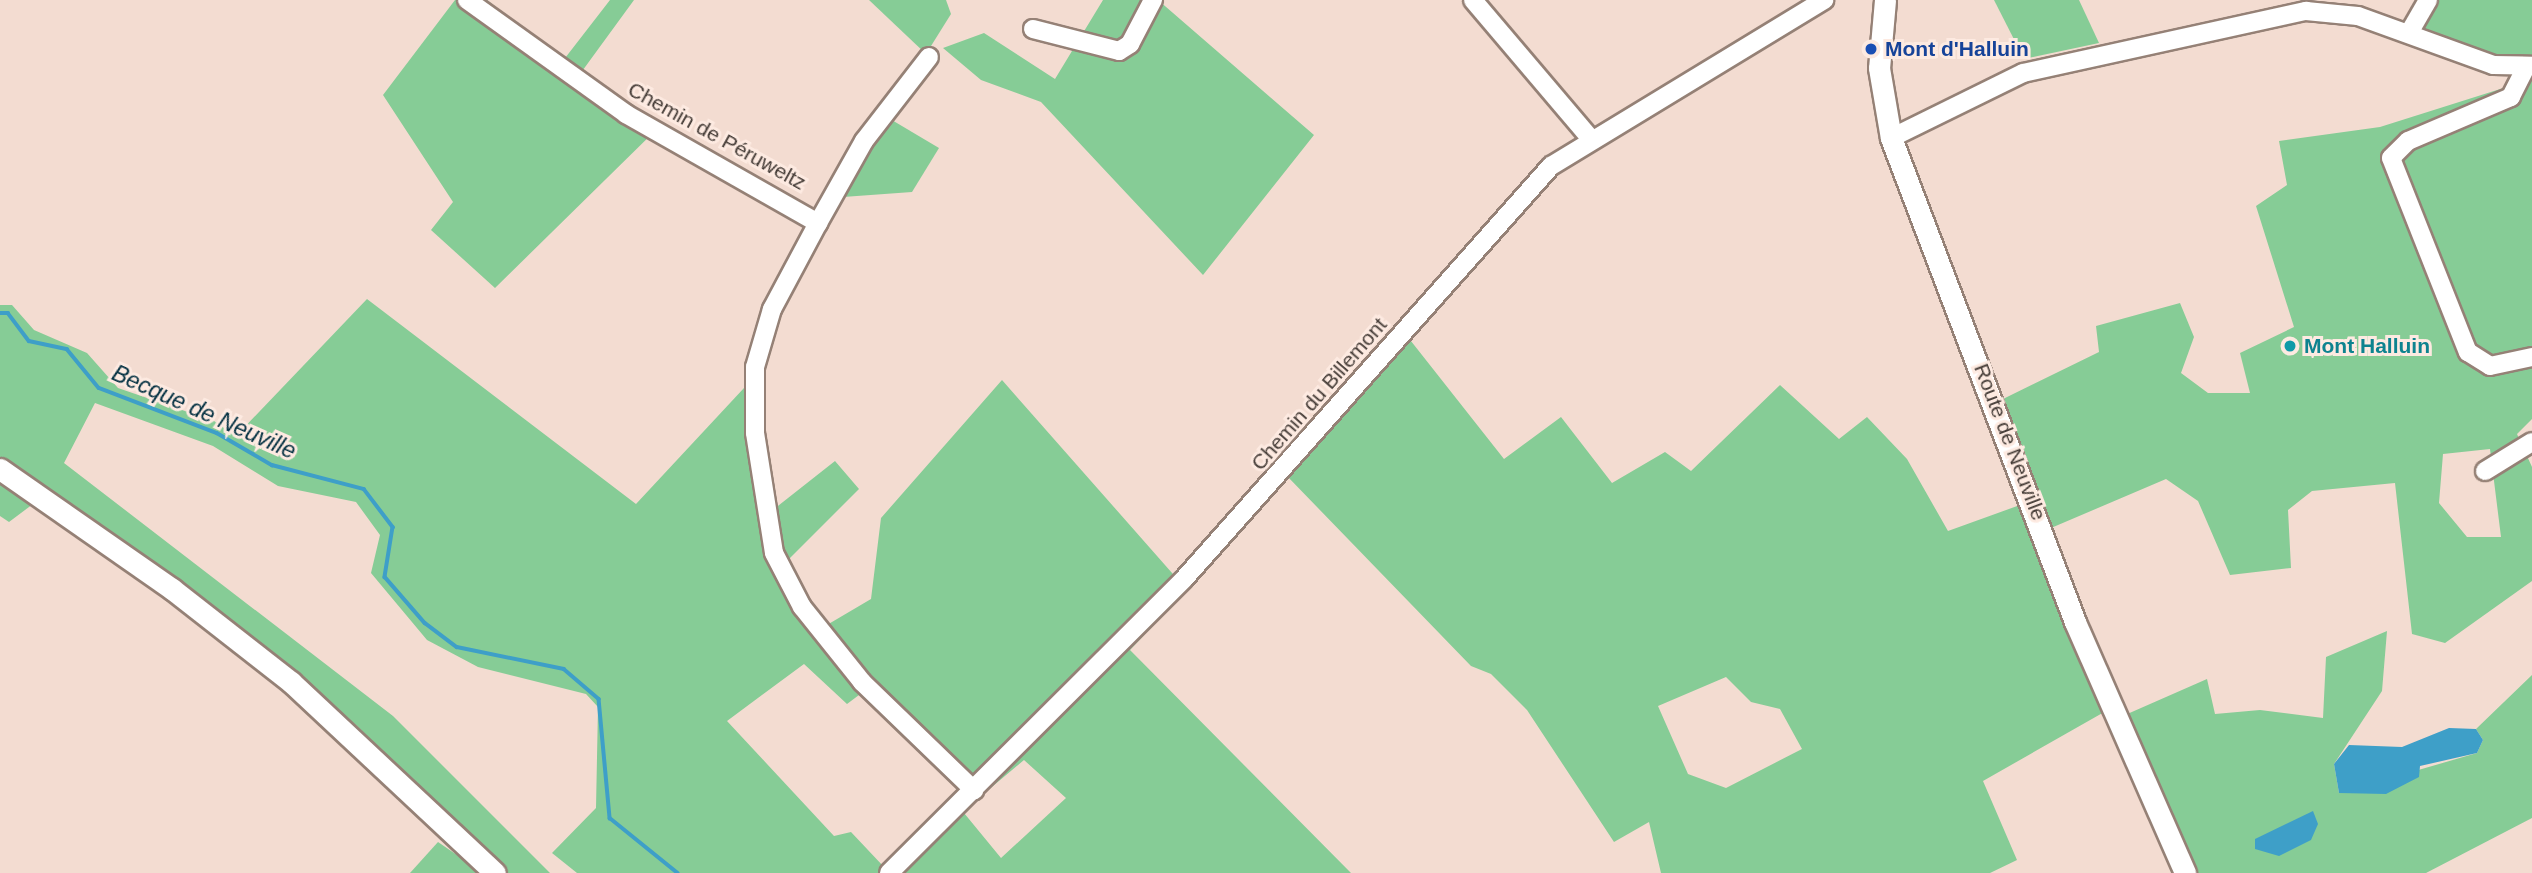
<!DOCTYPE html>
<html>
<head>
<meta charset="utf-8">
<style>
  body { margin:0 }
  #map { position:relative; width:2532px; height:873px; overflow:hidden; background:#f3dcd1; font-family:Helvetica,sans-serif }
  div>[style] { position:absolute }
  .green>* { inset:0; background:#86cc96 }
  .water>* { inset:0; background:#3e9fc8 }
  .stream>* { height:3.5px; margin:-1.75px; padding:0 1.75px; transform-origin:1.75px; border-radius:1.75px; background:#3e9fc8 }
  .roads { filter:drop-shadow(2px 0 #958176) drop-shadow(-2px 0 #958176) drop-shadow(0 2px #958176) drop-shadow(0 -2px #958176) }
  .minor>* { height:18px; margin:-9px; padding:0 9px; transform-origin:9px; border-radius:9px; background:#fff }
  .major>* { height:21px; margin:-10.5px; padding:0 10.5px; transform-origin:10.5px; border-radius:10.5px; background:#fff }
  .dots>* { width:19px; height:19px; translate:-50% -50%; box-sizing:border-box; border:4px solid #fdeae1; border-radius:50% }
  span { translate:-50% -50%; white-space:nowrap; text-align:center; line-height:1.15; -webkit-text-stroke:6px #fdeae1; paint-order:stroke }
  .transit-label { font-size:21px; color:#164399; font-weight:700 }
  .left { translate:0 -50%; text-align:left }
  .street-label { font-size:21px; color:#443b36 }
  .culture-label { font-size:21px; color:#0d838f; font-weight:700 }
  .water-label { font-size:23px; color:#043142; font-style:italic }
</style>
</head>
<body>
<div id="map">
  <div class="green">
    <div style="clip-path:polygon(455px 0,487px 0,562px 62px,610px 0,634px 0,580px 74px,661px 125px,495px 288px,431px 230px,453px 202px,383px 95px)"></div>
    <div style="clip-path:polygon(869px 0,946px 0,951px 14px,926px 54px)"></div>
    <div style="clip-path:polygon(1103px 0,1158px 0,1314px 135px,1203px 275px,1041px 102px,981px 80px,943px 48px,984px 33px,1055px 79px)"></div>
    <div style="clip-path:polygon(1994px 0,2079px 0,2099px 43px,2024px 59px)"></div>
    <div style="clip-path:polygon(2436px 0,2532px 0,2532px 57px,2509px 59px,2421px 28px)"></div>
    <div style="clip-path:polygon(evenodd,2532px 79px,2532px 419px,2517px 434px,2532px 467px,2532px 581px,2445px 643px,2412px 634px,2395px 483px,2312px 491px,2288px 510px,2291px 568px,2230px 575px,2198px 501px,2166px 479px,2051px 528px,2003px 399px,2099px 352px,2096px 326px,2180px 303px,2194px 337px,2181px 373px,2208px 393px,2250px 393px,2240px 353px,2294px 327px,2256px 206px,2287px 185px,2279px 141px,2380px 127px,2532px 79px,2490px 449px,2501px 537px,2467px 537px,2439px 503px,2443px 454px,2490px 449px)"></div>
    <div style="clip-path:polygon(880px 113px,939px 148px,912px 192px,843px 197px)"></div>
    <div style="clip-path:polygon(367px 299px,636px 504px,744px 388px,759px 386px,769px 513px,835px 461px,859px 489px,773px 575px,815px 632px,871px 599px,881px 518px,1002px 380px,1187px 590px,1130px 650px,1351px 873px,901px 873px,964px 813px,1001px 858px,1066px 798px,1024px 760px,987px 791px,875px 683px,847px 704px,804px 664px,727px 721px,834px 836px,851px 832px,884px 867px,879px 873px,577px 873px,552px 853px,596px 808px,598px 707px,586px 694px,478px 667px,427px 640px,371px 573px,380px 535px,356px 502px,278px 486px,213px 446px,95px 403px,64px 463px,393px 716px,550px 873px,507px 873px,357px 726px,247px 634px,0 459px,0 305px,12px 305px,34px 330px,87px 353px,118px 388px,214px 421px,236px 436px)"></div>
    <div style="clip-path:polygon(evenodd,1407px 336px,1504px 459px,1561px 417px,1612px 483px,1665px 452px,1691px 471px,1780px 385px,1839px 439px,1867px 417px,1907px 459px,1948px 531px,2020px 505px,2106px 711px,1983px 781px,2017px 860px,1990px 873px,1661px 873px,1649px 822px,1614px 842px,1527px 710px,1491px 674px,1471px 666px,1287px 476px,1407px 336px,1726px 677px,1751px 702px,1780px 709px,1802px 749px,1726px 788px,1688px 774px,1658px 706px,1726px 677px)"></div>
    <div style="clip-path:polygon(0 481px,33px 504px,9px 522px,0 516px)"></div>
    <div style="clip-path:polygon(2387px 631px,2382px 691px,2334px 764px,2339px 793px,2477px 753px,2483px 740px,2476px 729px,2532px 675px,2532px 818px,2426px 873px,2197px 873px,2125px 715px,2207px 679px,2215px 714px,2260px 710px,2323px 718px,2326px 657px)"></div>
    <div style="clip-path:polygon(438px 842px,473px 866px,479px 873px,410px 873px)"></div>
  </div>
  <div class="water">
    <div style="clip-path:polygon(2449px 728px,2476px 729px,2483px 740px,2477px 753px,2420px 766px,2419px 777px,2386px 794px,2339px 793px,2334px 764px,2349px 745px,2402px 747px)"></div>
    <div style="clip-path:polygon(2313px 811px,2318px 824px,2311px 840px,2279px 856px,2255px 849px,2255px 839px)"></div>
  </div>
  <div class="stream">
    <div style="left:0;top:313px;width:8px"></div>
    <div style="left:8px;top:313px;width:35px;rotate:53deg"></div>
    <div style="left:29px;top:341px;width:39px;rotate:12deg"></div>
    <div style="left:67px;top:349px;width:50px;rotate:50.6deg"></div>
    <div style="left:99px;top:388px;width:126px;rotate:20.9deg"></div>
    <div style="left:217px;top:433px;width:64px;rotate:30.2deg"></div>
    <div style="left:272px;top:465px;width:95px;rotate:14.6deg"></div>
    <div style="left:364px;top:489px;width:48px;rotate:52.7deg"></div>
    <div style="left:393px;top:527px;width:51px;rotate:99.1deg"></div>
    <div style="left:385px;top:577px;width:61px;rotate:49deg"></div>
    <div style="left:425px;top:623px;width:40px;rotate:37deg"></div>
    <div style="left:457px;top:647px;width:109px;rotate:11.6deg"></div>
    <div style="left:564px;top:669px;width:46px;rotate:40.6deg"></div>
    <div style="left:599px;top:699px;width:120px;rotate:84.7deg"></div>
    <div style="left:610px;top:818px;width:87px;rotate:39deg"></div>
  </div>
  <div class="roads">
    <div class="minor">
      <div style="left:467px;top:0;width:196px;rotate:35.6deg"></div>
      <div style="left:626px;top:114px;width:221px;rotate:29.6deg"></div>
      <div style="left:818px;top:223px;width:98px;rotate:118.1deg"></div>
      <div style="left:772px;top:309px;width:60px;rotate:106.3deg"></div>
      <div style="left:755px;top:367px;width:66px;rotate:90deg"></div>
      <div style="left:755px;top:433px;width:121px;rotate:81deg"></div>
      <div style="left:774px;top:553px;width:61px;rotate:62.6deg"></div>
      <div style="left:802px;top:607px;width:96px;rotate:51.3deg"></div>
      <div style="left:862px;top:682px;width:156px;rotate:44deg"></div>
      <div style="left:1473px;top:0;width:182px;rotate:49.7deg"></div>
      <div style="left:1033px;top:29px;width:89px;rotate:14.3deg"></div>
      <div style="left:1119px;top:51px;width:13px;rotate:-32deg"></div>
      <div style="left:1130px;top:44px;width:50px;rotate:-62.4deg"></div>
      <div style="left:2409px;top:33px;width:38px;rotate:-60deg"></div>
      <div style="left:2526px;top:67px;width:34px;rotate:117deg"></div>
      <div style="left:2511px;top:97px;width:112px;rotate:156.9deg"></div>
      <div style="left:2408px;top:141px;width:24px;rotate:135deg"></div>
      <div style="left:2391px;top:158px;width:209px;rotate:68.4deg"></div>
      <div style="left:2468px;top:352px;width:26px;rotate:32deg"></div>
      <div style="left:2490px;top:366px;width:43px;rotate:-12.1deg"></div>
      <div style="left:1891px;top:138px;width:147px;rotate:-26.2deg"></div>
      <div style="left:2023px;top:73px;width:290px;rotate:-12.4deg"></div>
      <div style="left:2306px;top:11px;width:52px;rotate:5.5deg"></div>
      <div style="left:2358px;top:16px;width:144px;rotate:19.9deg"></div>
      <div style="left:2493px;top:65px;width:39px;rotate:1deg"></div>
      <div style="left:818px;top:223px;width:94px;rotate:-60.7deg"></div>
      <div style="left:864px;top:141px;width:106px;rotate:-52.3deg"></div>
      <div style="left:2485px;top:471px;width:55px;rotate:-31.7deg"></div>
      <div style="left:889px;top:873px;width:416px;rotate:-44.9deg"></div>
      <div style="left:1184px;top:579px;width:553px;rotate:-48.38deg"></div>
      <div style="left:1551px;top:166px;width:320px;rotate:-31.3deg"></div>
    </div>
    <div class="major">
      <div style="left:1885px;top:0;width:68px;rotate:95deg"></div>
      <div style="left:1879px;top:68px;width:71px;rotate:80.3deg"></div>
      <div style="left:1891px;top:138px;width:518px;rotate:69.18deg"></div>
      <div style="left:2075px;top:622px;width:274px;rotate:66.3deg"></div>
      <div style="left:0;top:469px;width:210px;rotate:34.9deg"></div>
      <div style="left:172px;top:589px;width:151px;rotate:38deg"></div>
      <div style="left:291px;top:682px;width:279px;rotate:43.1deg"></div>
    </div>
  </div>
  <div class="dots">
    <div style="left:1871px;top:49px;background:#1a4fb4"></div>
    <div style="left:2290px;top:346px;background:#0f9aa8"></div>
  </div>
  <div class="transit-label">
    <span class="left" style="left:1885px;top:49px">Mont d'Halluin</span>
  </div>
  <div class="street-label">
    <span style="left:717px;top:136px;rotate:29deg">Chemin de Péruweltz</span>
    <span style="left:1319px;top:394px;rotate:-49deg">Chemin du Billemont</span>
    <span style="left:2010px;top:442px;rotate:69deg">Route de Neuville</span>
  </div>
  <div class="culture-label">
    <span class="left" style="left:2304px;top:346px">Mont Halluin</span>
  </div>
  <div class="water-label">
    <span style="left:204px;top:412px;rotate:24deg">Becque de Neuville</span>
  </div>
</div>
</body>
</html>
